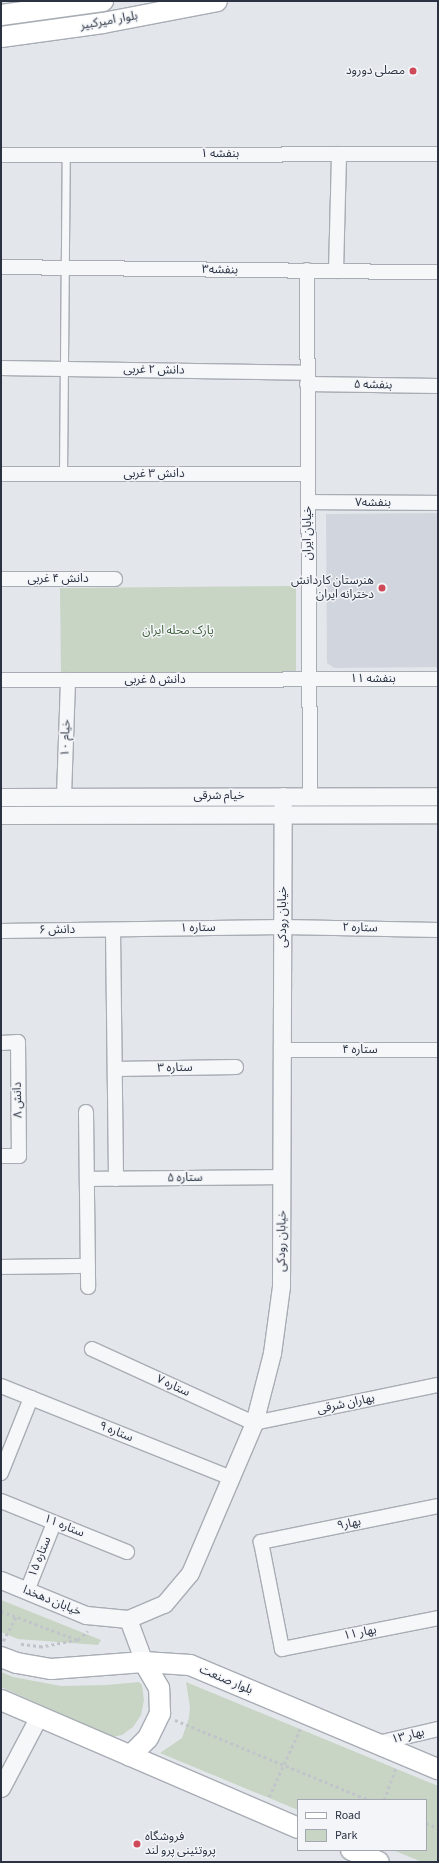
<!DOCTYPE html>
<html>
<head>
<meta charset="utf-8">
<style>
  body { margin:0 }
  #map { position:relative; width:439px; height:1863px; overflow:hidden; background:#e3e6eb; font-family:"Source Sans 3","Noto Sans Arabic",sans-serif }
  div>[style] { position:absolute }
  .built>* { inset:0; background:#d1d5dd }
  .green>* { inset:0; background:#c8d5c4 }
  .path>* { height:2.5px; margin-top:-1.25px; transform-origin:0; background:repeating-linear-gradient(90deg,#c1c4ca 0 3px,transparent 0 6px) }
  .roads { filter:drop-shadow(1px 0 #a8adb5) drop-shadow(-1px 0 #a8adb5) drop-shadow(0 1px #a8adb5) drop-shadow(0 -1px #a8adb5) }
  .service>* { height:7px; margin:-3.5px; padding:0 3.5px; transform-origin:3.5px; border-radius:3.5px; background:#f6f7f9 }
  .minor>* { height:14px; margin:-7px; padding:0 7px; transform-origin:7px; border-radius:7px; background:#f6f7f9 }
  .tertiary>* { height:17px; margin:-8.5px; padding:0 8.5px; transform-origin:8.5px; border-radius:8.5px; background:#f6f7f9 }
  .secondary>* { height:20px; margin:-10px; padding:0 10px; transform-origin:10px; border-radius:10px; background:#fff }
  .dots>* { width:11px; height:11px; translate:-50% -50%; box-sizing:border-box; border:2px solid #f3f5f8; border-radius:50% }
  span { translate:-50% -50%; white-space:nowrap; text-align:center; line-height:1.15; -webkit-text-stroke:3px #f3f5f8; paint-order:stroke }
  .street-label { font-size:12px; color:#2b3343 }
  .poi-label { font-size:12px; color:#2b3343 }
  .right { translate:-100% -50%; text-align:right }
  .left { translate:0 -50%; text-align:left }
  .park-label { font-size:12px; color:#3e5f38 }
  .frame { position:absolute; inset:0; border:2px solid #2b3343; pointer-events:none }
  .legend { position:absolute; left:297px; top:1799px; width:130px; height:52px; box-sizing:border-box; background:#f3f5f8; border:1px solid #a3a7b0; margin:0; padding:5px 7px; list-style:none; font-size:12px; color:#2b3343 }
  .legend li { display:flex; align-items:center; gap:8px; height:20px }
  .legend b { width:20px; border:1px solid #a3a7b0 }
</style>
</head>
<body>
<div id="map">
  <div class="built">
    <div style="clip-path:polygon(438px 513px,438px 667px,334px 668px,327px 663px,326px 514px)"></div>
  </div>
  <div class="green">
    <div style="clip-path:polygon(296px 586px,296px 674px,61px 675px,60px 588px)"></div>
    <div style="clip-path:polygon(1px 1600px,101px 1640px,98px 1645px,18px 1639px,1px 1632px)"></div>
    <div style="clip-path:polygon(1px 1672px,13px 1677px,61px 1686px,107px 1685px,139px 1682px,142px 1685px,144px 1700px,141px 1715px,133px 1727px,122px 1735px,112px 1737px,1px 1687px)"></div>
    <div style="clip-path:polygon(186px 1682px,438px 1786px,438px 1862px,422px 1862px,393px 1850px,426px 1850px,426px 1800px,298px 1800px,298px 1810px,160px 1753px,182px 1738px,189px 1718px,190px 1707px)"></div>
  </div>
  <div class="path">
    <div style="left:1px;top:1611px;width:82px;rotate:20.6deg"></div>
    <div style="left:78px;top:1640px;width:37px;rotate:169deg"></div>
    <div style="left:42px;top:1647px;width:24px;rotate:-173deg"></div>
    <div style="left:78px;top:1640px;width:13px;rotate:-42deg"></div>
    <div style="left:3px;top:1641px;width:27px;rotate:-62deg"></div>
    <div style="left:175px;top:1720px;width:210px;rotate:22.4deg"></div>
    <div style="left:269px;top:1797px;width:75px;rotate:-65.5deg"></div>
    <div style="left:384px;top:1800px;width:33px;rotate:-70deg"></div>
    <div style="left:426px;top:1823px;width:13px;rotate:23deg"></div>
  </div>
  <div class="roads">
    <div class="service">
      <div style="left:63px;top:474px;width:319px;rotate:-89.5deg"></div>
    </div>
    <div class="minor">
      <div style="left:1px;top:155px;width:437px;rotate:-0.1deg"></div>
      <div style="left:1px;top:267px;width:437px;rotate:0.7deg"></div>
      <div style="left:307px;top:270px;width:526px;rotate:89.67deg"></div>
      <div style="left:336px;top:271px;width:117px;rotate:-88.5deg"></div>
      <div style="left:1px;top:368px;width:306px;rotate:0.9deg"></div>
      <div style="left:307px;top:384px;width:131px;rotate:0.9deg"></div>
      <div style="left:1px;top:474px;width:307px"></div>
      <div style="left:308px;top:502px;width:130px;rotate:0.4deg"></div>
      <div style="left:1px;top:579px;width:114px"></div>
      <div style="left:1px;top:680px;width:437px;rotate:-0.1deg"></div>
      <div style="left:64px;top:796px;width:116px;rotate:-88deg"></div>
      <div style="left:113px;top:930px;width:249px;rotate:89.3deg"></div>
      <div style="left:1px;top:931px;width:282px;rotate:-0.8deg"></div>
      <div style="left:283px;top:927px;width:155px;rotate:1.1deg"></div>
      <div style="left:1px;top:1043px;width:17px;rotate:-3deg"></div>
      <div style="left:18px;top:1042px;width:114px;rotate:89.5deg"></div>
      <div style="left:19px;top:1156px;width:18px;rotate:180deg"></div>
      <div style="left:283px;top:1050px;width:155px"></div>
      <div style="left:115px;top:1069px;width:121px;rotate:-0.9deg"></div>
      <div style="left:86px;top:1112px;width:175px;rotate:89.3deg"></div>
      <div style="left:87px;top:1179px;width:195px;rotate:-0.6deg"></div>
      <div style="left:1px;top:1267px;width:87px;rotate:-0.7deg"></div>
      <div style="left:92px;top:1349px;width:178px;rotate:24.6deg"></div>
      <div style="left:254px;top:1423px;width:188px;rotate:-11.7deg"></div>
      <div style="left:1px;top:1386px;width:248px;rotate:21.8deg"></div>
      <div style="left:1px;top:1473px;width:81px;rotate:-68.2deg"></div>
      <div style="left:1px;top:1501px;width:136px;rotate:22deg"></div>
      <div style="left:438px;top:1506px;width:181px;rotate:168.5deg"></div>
      <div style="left:261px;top:1542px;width:109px;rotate:78.9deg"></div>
      <div style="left:282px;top:1649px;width:159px;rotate:-11.2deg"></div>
      <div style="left:27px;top:1591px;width:73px;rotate:-68.3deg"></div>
      <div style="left:378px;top:1743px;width:62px;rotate:-13.1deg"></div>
    </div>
    <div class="tertiary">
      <div style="left:1px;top:797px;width:437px;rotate:-0.1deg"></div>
      <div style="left:1px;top:815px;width:437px;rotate:-0.1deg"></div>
      <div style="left:1px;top:1580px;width:92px;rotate:22.4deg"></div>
      <div style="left:86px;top:1615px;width:42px;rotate:5.4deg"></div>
      <div style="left:128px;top:1619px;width:39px;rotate:-23deg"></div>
      <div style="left:164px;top:1604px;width:40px;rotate:-50deg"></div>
      <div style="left:190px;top:1573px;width:163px;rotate:-66.9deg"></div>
      <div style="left:254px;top:1423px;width:72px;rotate:-75.6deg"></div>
      <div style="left:272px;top:1353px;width:68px;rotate:-82.3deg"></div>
      <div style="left:281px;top:1286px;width:490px;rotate:-89.8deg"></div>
      <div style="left:128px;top:1619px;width:46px;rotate:69.6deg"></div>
      <div style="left:1px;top:1788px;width:81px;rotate:-62.2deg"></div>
    </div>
    <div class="secondary">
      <div style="left:1px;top:15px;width:103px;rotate:-7.8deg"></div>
      <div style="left:1px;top:37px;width:103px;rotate:-7.8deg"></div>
      <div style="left:103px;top:23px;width:116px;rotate:-10.9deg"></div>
      <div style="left:1px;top:1657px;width:17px;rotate:21deg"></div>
      <div style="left:17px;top:1663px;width:35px;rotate:10deg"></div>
      <div style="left:51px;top:1669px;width:93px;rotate:-4.3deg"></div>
      <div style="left:144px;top:1662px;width:46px;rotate:3.7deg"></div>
      <div style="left:190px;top:1665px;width:269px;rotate:22.8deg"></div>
      <div style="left:1px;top:1700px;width:323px;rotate:23.3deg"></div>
      <div style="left:130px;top:1756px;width:25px;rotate:-45deg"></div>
      <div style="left:148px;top:1738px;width:28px;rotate:-64deg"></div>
      <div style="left:160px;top:1713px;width:25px;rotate:-92deg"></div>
      <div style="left:159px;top:1688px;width:30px;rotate:-120deg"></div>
      <div style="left:351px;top:1850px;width:30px;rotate:23deg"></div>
    </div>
  </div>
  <div class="dots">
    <div style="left:413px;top:71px;background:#ce4a58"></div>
    <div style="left:382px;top:588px;background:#ce4a58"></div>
    <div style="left:137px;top:1844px;background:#ce4a58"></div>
  </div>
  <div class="street-label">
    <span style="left:109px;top:21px;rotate:-10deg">بلوار امیرکبیر</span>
    <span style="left:220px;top:154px">بنفشه ۱</span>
    <span style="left:220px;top:270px;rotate:1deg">بنفشه۳</span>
    <span style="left:154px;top:370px;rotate:1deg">دانش ۲ غربی</span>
    <span style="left:373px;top:385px;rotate:1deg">بنفشه ۵</span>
    <span style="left:154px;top:474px">دانش ۳ غربی</span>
    <span style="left:373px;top:503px">بنفشه۷</span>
    <span style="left:308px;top:533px;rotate:-90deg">خیابان ایران</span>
    <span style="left:58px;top:579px">دانش ۴ غربی</span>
    <span style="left:373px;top:679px">بنفشه ۱۱</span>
    <span style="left:155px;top:680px">دانش ۵ غربی</span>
    <span style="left:66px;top:738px;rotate:-88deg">خیام ۱۰</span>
    <span style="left:219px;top:796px">خیام شرقی</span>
    <span style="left:283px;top:917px;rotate:-90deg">خیابان رودکی</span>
    <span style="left:198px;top:928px;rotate:-1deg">ستاره ۱</span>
    <span style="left:360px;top:928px;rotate:1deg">ستاره ۲</span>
    <span style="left:57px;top:930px;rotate:-1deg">دانش ۶</span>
    <span style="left:360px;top:1050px">ستاره ۴</span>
    <span style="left:175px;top:1068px;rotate:-1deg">ستاره ۳</span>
    <span style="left:18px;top:1100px;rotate:-91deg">دانش ۸</span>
    <span style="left:185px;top:1178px;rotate:-1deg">ستاره ۵</span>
    <span style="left:282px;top:1241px;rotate:-89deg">خیابان رودکی</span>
    <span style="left:173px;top:1386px;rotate:25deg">ستاره ۷</span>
    <span style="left:346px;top:1404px;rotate:-12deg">بهاران شرقی</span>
    <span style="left:116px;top:1432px;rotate:22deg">ستاره ۹</span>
    <span style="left:349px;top:1524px;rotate:-11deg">بهار۹</span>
    <span style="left:64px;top:1526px;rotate:22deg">ستاره ۱۱</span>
    <span style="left:40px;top:1557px;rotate:-68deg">ستاره ۱۵</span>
    <span style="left:52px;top:1601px;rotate:22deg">خیابان دهخدا</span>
    <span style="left:360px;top:1633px;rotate:-11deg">بهار ۱۱</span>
    <span style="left:226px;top:1680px;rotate:23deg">بلوار صنعت</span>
    <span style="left:408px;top:1736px;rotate:-14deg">بهار ۱۳</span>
  </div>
  <div class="poi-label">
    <span class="right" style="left:405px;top:71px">مصلی دورود</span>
    <span class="right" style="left:374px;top:588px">هنرستان کاردانش<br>دخترانه ایران</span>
    <span class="left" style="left:145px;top:1844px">فروشگاه<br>پروتئینی پرو لند</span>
  </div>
  <div class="park-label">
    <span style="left:178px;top:631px">پارک محله ایران</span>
  </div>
  <div class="frame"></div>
  <ul class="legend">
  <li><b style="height:5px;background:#fff"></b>Road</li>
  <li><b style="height:11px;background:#c8d5c4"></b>Park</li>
  </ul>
</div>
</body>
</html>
